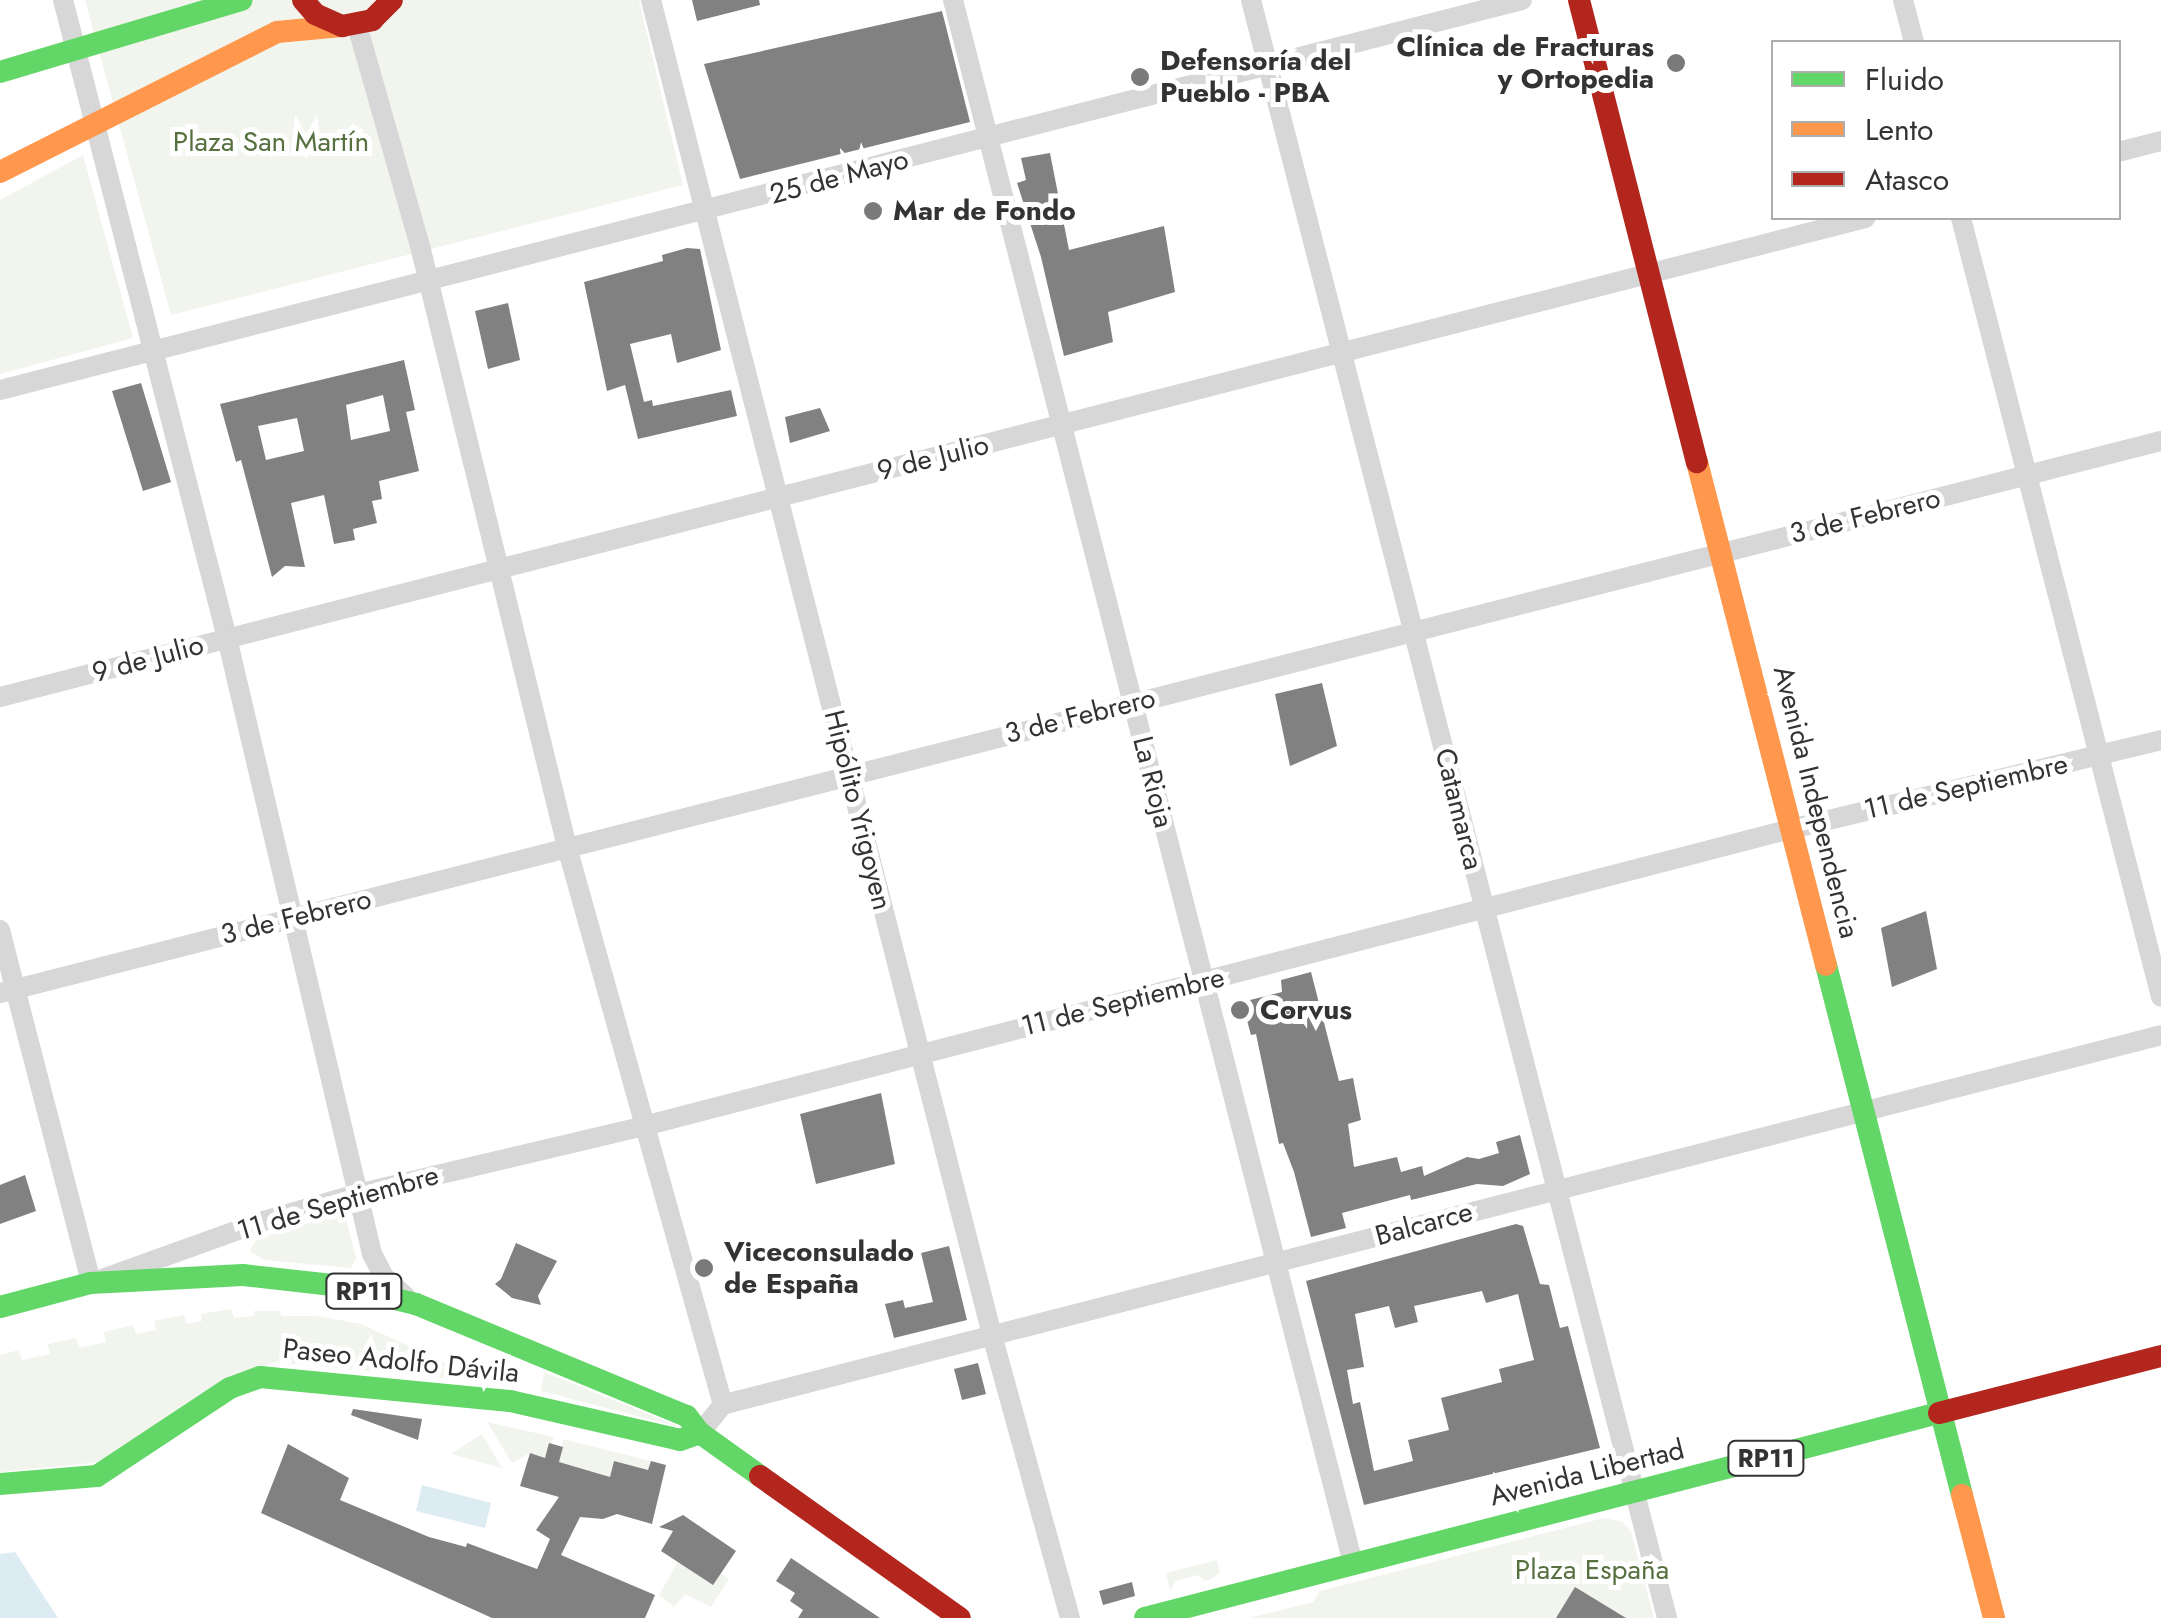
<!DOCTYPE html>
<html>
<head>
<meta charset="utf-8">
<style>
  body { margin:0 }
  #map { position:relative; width:2161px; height:1618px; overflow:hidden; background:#fff; font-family:Jost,sans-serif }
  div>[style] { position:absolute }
  .green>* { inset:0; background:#f1f5ed }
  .water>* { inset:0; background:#ddebf3 }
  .building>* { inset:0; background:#818181 }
  .street>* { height:20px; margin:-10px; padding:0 10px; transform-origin:10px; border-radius:10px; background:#d7d7d7 }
  .fast>* { height:22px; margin:-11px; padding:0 11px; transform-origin:11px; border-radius:11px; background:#63d668 }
  .slow>* { height:22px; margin:-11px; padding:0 11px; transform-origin:11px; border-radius:11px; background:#ff974d }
  .jam>* { height:22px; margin:-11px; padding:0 11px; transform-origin:11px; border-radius:11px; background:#b3261e }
  .dots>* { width:28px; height:28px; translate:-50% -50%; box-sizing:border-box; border:5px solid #fff; border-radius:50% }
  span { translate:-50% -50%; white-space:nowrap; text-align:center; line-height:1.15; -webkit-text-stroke:10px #fff; paint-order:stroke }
  .shield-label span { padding:2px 8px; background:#fff; border:2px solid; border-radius:8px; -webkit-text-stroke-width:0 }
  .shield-label { font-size:25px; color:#333; font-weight:700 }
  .poi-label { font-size:28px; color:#333; font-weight:700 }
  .right { translate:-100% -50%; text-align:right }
  .left { translate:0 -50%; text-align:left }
  .park-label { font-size:28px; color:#56703f }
  .street-label { font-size:28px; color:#333 }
  .legend { position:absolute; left:1771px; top:40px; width:350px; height:180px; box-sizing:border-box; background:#fff; border:2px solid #adadad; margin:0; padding:12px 18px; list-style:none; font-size:30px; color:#333 }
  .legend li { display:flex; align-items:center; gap:20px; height:50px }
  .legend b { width:50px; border:2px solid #adadad }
</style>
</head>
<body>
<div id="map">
  <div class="green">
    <div style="clip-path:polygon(85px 0,639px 0,683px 185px,171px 315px)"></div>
    <div style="clip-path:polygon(83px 155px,133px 338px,0 374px,0 200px)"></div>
    <div style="clip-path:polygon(340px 1214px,346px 1218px,356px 1259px,351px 1268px,264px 1260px,250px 1251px,256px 1239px)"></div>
    <div style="clip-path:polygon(231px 1309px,234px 1318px,254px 1316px,254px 1311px,280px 1311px,281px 1316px,317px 1316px,361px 1324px,465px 1372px,453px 1379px,273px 1362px,100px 1462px,0 1472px,0 1355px,19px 1350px,22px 1360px,50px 1354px,48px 1344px,76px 1338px,79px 1348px,106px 1342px,104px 1332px,133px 1325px,136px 1334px,156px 1330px,154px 1321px,184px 1315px,187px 1324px,202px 1321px,201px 1314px)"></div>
    <div style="clip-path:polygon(544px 1372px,683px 1428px,541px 1391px)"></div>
    <div style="clip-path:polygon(487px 1422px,554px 1437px,545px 1458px,530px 1453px,512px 1463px)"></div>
    <div style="clip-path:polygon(482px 1434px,502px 1468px,451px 1454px)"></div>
    <div style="clip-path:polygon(563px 1439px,651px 1461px,648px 1470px,614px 1461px,610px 1477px,559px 1462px)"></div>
    <div style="clip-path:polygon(1604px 1518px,1623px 1522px,1631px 1532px,1654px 1618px,1249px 1618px,1313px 1602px,1320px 1591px)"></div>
    <div style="clip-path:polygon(1217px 1560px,1220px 1573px,1211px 1579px,1205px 1581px,1198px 1575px,1176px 1581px,1170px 1590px,1166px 1573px)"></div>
    <div style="clip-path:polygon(678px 1562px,713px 1585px,721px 1573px,729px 1579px,711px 1607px,685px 1594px,674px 1607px,659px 1595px)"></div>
  </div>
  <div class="water">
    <div style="clip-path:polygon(422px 1485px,491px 1503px,485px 1528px,416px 1511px)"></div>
    <div style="clip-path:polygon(15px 1552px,58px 1618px,0 1618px,0 1554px)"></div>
  </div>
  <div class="building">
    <div style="clip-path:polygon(692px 0,759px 0,760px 5px,697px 21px)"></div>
    <div style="clip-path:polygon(942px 11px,970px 122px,740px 179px,704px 64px)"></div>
    <div style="clip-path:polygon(1050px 153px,1069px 250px,1164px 226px,1175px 292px,1108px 312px,1113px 342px,1064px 356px,1041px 257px,1017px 183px,1026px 180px,1021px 158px)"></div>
    <div style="clip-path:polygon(687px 248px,700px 249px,721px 350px,677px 363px,671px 334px,630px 344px,644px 402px,652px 400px,653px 406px,731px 390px,737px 416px,638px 439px,625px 385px,607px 391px,584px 282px,663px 261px,662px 255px)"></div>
    <div style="clip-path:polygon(508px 303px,520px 360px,488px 369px,475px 311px)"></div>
    <div style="clip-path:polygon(evenodd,404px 360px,415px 410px,406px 412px,419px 471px,379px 481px,382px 499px,372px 501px,377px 523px,353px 529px,355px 540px,334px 544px,324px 495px,291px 503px,305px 567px,285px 566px,272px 577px,241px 460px,236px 462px,220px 404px,404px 360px,383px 395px,390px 431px,351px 440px,346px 405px,383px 395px,404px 360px,297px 418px,304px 451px,266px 460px,258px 426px,297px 418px)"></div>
    <div style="clip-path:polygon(141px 383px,171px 482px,143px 491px,112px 391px)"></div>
    <div style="clip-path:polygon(820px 408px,830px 431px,790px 443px,785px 417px)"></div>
    <div style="clip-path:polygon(1322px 683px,1337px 746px,1290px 766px,1275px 694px)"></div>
    <div style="clip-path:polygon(1926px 911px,1937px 969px,1892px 987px,1881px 928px)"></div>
    <div style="clip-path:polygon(1311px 972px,1339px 1081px,1353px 1078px,1361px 1120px,1348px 1124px,1354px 1167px,1397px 1157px,1401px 1172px,1422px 1166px,1424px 1176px,1467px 1157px,1479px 1159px,1499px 1153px,1496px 1142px,1520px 1135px,1530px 1174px,1503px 1186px,1477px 1184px,1411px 1200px,1410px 1195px,1342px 1213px,1346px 1228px,1311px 1237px,1294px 1172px,1283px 1143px,1279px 1144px,1256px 1034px,1251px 1035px,1242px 1002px,1282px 992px,1281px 980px)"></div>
    <div style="clip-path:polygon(881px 1093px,895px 1164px,816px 1184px,800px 1114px)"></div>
    <div style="clip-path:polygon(25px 1175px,36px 1211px,0 1224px,0 1185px)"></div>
    <div style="clip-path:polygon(evenodd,1516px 1224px,1523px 1226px,1540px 1284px,1549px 1285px,1560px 1328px,1568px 1326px,1600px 1448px,1364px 1505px,1306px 1281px,1516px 1224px,1482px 1291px,1486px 1303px,1518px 1294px,1534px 1360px,1499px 1369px,1502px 1382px,1441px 1398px,1449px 1430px,1408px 1440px,1413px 1461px,1374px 1471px,1360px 1402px,1353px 1404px,1347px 1370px,1364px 1367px,1355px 1314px,1389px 1306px,1395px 1328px,1418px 1322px,1414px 1306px,1482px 1291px)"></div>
    <div style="clip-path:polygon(516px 1243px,557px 1261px,538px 1296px,541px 1305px,512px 1298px,495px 1284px,501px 1279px)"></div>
    <div style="clip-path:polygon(949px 1246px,967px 1320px,894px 1338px,885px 1304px,903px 1300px,905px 1308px,933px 1302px,921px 1253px)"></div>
    <div style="clip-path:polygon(978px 1363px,986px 1394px,962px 1400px,954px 1369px)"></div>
    <div style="clip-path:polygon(353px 1409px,422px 1419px,418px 1440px,351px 1415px)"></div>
    <div style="clip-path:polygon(549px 1443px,563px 1447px,559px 1462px,610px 1477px,614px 1461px,648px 1470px,651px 1461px,666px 1465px,652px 1524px,617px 1514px,603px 1519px,580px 1517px,561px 1555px,655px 1595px,645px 1618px,492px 1618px,261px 1513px,288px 1444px,349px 1478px,340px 1500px,429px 1537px,466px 1547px,467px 1543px,537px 1569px,550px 1539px,536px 1530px,559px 1497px,520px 1486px,530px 1453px,545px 1458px)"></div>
    <div style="clip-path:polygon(683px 1515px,736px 1551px,713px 1585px,661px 1551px,673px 1531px,659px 1527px)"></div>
    <div style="clip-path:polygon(791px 1558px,828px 1583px,880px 1618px,798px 1618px,803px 1610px,790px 1601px,795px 1593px,776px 1581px)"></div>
    <div style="clip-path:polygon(1132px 1582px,1135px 1596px,1103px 1605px,1099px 1591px)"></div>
    <div style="clip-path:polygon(1575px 1587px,1626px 1618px,1556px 1618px)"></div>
  </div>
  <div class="street">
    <div style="left:63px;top:0;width:659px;rotate:75.58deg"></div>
    <div style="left:227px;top:638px;width:633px;rotate:76.75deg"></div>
    <div style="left:372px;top:1254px;width:27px;rotate:62deg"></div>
    <div style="left:385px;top:1278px;width:28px;rotate:42deg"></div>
    <div style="left:651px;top:0;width:1378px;rotate:75.67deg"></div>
    <div style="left:992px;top:1335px;width:294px;rotate:74.6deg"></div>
    <div style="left:953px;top:0;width:1614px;rotate:75.65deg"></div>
    <div style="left:1251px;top:0;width:1671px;rotate:75.58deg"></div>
    <div style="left:1903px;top:0;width:43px;rotate:75.3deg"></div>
    <div style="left:357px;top:25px;width:234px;rotate:74.1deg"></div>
    <div style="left:421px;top:250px;width:615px;rotate:76.26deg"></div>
    <div style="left:567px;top:847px;width:579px;rotate:74.38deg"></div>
    <div style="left:2118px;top:152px;width:44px;rotate:-14.3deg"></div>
    <div style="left:1961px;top:218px;width:804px;rotate:75.6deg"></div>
    <div style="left:0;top:390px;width:1571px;rotate:-14.37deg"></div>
    <div style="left:0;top:697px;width:1926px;rotate:-14.4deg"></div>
    <div style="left:0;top:930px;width:365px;rotate:75.5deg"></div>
    <div style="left:91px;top:1283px;width:183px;rotate:-19.8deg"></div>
    <div style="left:263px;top:1221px;width:98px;rotate:-16deg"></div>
    <div style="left:357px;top:1194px;width:295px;rotate:-13.3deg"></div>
    <div style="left:644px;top:1126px;width:1185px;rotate:-14.52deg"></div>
    <div style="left:1791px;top:829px;width:381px;rotate:-13.5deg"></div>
    <div style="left:0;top:993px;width:2230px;rotate:-14.33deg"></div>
    <div style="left:700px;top:1433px;width:36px;rotate:-51deg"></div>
    <div style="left:723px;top:1405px;width:15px;rotate:-16deg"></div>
    <div style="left:737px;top:1401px;width:1470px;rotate:-14.41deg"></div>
  </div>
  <div class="fast">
    <div style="left:0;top:72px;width:252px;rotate:-16.6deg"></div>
    <div style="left:1826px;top:965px;width:547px;rotate:75.61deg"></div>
    <div style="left:0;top:1307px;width:94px;rotate:-14.8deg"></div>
    <div style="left:91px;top:1283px;width:152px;rotate:-3deg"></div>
    <div style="left:243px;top:1275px;width:99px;rotate:6.4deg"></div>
    <div style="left:341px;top:1286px;width:77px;rotate:13.5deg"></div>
    <div style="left:416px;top:1304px;width:293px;rotate:22.5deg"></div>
    <div style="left:687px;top:1416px;width:21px;rotate:53deg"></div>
    <div style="left:700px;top:1433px;width:74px;rotate:35.6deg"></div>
    <div style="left:0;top:1484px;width:97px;rotate:-4.7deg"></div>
    <div style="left:97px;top:1476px;width:159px;rotate:-33.5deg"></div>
    <div style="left:230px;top:1388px;width:32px;rotate:-20deg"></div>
    <div style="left:260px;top:1377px;width:251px;rotate:5.5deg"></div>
    <div style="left:510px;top:1401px;width:174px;rotate:12.9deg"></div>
    <div style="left:680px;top:1440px;width:21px;rotate:-19deg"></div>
    <div style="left:1145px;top:1618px;width:820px;rotate:-14.48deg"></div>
  </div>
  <div class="slow">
    <div style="left:0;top:172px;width:310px;rotate:-26.8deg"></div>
    <div style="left:277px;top:32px;width:65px;rotate:-5.3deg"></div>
    <div style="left:1697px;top:462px;width:519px;rotate:75.62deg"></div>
    <div style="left:1962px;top:1495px;width:127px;rotate:75.4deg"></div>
  </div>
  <div class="jam">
    <div style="left:303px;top:0;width:18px;rotate:49deg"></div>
    <div style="left:315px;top:14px;width:30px;rotate:24deg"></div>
    <div style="left:342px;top:26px;width:31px;rotate:-11deg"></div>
    <div style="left:372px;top:20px;width:28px;rotate:-45deg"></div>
    <div style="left:1579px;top:0;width:477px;rotate:75.7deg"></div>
    <div style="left:1939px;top:1413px;width:229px;rotate:-14.4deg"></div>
    <div style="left:760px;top:1476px;width:245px;rotate:35.4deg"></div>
  </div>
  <div class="dots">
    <div style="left:1676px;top:63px;background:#7a7a7a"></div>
    <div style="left:1140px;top:77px;background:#7a7a7a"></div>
    <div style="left:873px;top:211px;background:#7a7a7a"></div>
    <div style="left:1240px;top:1010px;background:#7a7a7a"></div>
    <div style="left:704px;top:1268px;background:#7a7a7a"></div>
  </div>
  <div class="shield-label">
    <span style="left:364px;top:1291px">RP11</span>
    <span style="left:1766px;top:1458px">RP11</span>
  </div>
  <div class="poi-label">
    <span class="right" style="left:1654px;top:63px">Clínica de Fracturas<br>y Ortopedia</span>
    <span class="left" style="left:1160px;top:77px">Defensoría del<br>Pueblo - PBA</span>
    <span class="left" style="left:893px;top:211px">Mar de Fondo</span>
    <span class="left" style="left:1260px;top:1010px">Corvus</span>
    <span class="left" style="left:724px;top:1268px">Viceconsulado<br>de España</span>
  </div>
  <div class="park-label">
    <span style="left:271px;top:142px">Plaza San Martín</span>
    <span style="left:1592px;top:1570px">Plaza España</span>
  </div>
  <div class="street-label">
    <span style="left:839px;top:177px;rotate:-15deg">25 de Mayo</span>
    <span style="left:933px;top:458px;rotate:-14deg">9 de Julio</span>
    <span style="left:1865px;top:516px;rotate:-14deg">3 de Febrero</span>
    <span style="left:148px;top:659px;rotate:-15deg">9 de Julio</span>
    <span style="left:1080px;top:716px;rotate:-14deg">3 de Febrero</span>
    <span style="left:1153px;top:782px;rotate:76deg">La Rioja</span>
    <span style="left:1966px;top:787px;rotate:-13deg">11 de Septiembre</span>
    <span style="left:1816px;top:802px;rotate:76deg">Avenida Independencia</span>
    <span style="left:1459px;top:809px;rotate:76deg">Catamarca</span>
    <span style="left:858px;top:810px;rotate:76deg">Hipólito Yrigoyen</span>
    <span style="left:296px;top:917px;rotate:-14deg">3 de Febrero</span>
    <span style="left:1123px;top:1002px;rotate:-14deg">11 de Septiembre</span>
    <span style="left:338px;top:1203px;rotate:-16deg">11 de Septiembre</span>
    <span style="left:1424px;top:1224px;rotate:-15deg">Balcarce</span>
    <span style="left:401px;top:1361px;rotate:6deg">Paseo Adolfo Dávila</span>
    <span style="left:1587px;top:1473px;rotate:-14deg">Avenida Libertad</span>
  </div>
  <ul class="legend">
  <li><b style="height:12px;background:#63d668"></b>Fluido</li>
  <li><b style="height:12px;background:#ff974d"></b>Lento</li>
  <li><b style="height:12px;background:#b3261e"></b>Atasco</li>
  </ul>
</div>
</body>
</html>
